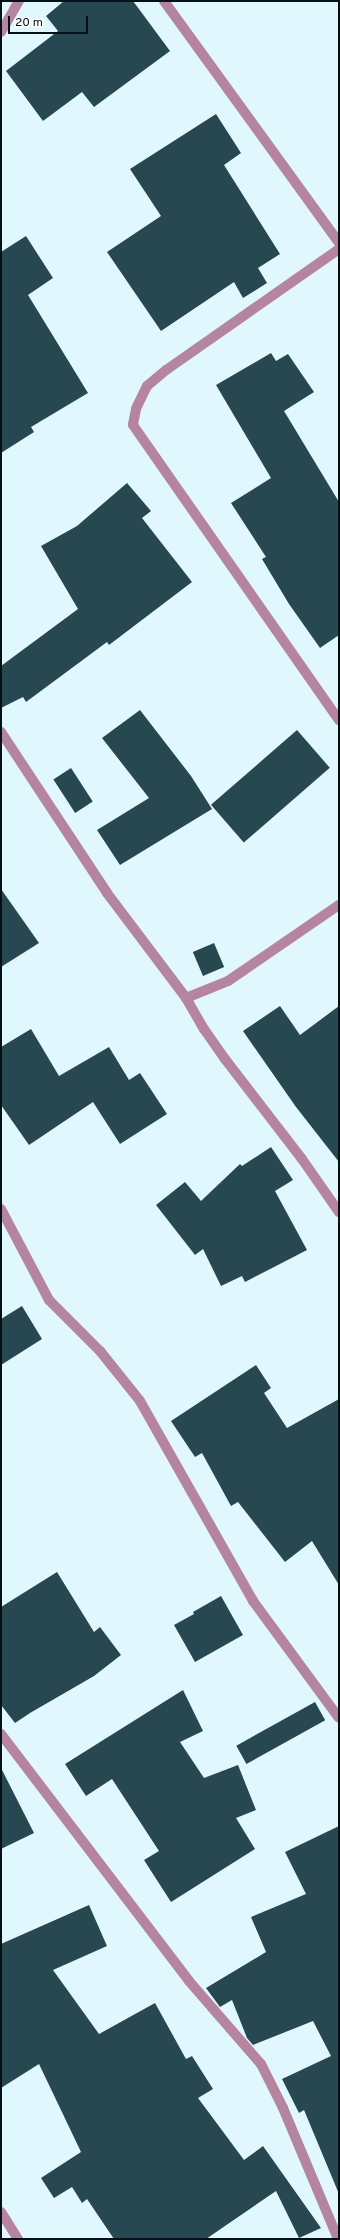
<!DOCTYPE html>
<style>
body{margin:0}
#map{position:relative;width:340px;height:2240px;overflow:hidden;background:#e1f7fe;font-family:Overpass,sans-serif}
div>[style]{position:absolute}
.building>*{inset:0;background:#284851;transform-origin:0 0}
.minor>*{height:10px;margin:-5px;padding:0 5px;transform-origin:5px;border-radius:5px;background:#b5859f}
span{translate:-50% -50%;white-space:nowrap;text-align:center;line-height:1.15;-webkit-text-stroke:4px #fff;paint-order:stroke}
.frame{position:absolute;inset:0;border:2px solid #051115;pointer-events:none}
.scale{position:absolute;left:8px;top:16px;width:80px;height:18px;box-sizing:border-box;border:2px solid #051115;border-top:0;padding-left:5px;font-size:12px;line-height:14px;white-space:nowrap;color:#051115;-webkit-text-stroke:3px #fff;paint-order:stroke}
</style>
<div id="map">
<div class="building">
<i style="clip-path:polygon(64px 1px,133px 1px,170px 51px,94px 107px,82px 92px,43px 121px,6px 71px,58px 31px,46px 16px)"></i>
<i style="clip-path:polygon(216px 114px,241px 153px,224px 165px,280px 254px,258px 268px,267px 283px,243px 298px,234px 282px,161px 331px,107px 252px,161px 216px,130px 169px)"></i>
<i style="clip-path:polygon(26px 236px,53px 278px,28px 295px,88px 393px,31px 427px,34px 432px,1px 453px,1px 252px)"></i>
<i style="clip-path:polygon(271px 353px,276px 361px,288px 354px,314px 392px,284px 411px,339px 502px,339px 635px,320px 648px,289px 604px,262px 559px,266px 557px,231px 503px,271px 478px,216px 385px)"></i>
<i style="clip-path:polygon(127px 483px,151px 511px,142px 518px,192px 582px,109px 645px,107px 642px,26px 702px,23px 697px,1px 708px,1px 666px,78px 609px,41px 546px,77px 526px)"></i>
<i style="clip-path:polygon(140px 710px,191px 776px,212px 809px,120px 865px,97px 830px,149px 798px,102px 738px)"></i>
<i style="left:297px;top:730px;width:50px;height:114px;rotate:49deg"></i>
<i style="left:71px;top:768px;width:40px;height:21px;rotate:57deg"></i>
<i style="clip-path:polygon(1px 889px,39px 943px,1px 967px)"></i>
<i style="left:214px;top:943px;width:26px;height:23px;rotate:67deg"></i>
<i style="clip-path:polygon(280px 1006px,300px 1035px,339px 1006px,339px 1162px,296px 1107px,243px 1031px)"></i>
<i style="clip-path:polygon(31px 1029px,59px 1076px,109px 1047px,129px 1080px,140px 1073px,167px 1114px,120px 1144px,93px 1102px,29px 1145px,1px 1105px,1px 1047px)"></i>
<i style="clip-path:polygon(271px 1147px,293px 1180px,275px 1191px,307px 1250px,245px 1282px,242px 1276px,221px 1286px,203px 1249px,195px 1255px,156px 1205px,185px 1182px,201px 1201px,240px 1164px,242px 1166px)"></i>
<i style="clip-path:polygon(22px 1306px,42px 1339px,1px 1365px,1px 1319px)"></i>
<i style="clip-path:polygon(256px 1365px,271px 1388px,264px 1393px,287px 1428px,339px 1399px,339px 1585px,312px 1541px,285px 1562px,238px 1502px,231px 1506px,202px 1453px,195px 1457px,171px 1421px)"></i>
<i style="clip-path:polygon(57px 1572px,94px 1632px,100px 1627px,121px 1655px,94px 1676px,30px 1713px,15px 1723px,1px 1705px,1px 1607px)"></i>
<i style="clip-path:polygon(221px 1596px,243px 1635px,195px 1662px,174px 1625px,194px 1614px,193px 1612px)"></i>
<i style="clip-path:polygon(183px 1690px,203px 1731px,180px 1742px,204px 1778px,238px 1765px,256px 1810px,236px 1818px,255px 1849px,171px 1902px,144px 1860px,159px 1851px,112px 1779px,86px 1796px,65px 1764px)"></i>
<i style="left:315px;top:1702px;width:21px;height:90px;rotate:61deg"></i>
<i style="clip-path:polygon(1px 1768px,34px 1833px,1px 1849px)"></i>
<i style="clip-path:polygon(339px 1826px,339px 2194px,304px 2110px,299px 2113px,282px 2079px,331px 2056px,313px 2021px,253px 2045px,247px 2038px,232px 2000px,220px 2007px,206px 1988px,266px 1952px,251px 1917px,306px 1894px,285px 1852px)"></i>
<i style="clip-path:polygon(89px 1905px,107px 1946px,53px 1970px,99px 2034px,155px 2003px,186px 2059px,192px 2056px,213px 2089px,198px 2098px,244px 2160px,263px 2146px,321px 2228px,299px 2238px,276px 2191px,206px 2239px,114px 2239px,87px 2199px,82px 2203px,72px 2187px,54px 2198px,41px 2178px,81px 2152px,39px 2064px,1px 2088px,1px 1944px)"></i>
</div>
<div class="minor">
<i style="left:164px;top:1px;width:299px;rotate:54.1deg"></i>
<i style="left:1px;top:32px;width:36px;rotate:-60deg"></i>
<i style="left:339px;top:249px;width:211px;rotate:145deg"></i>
<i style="left:166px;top:370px;width:25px;rotate:140deg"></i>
<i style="left:147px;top:386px;width:25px;rotate:116deg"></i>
<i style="left:136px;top:409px;width:16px;rotate:101deg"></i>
<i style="left:133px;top:425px;width:360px;rotate:55.1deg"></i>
<i style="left:1px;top:732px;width:193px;rotate:56.6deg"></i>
<i style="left:107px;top:893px;width:131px;rotate:53deg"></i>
<i style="left:186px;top:998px;width:36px;rotate:60deg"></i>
<i style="left:204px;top:1029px;width:37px;rotate:55deg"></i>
<i style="left:225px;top:1059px;width:126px;rotate:52.4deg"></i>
<i style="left:302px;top:1159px;width:65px;rotate:55.1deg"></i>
<i style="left:186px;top:998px;width:45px;rotate:-22deg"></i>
<i style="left:228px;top:981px;width:135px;rotate:-34.4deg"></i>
<i style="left:1px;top:1209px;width:103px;rotate:62.2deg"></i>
<i style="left:49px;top:1300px;width:72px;rotate:45deg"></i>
<i style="left:100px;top:1351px;width:64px;rotate:51.3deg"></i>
<i style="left:140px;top:1401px;width:230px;rotate:60.5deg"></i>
<i style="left:253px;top:1601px;width:145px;rotate:53.7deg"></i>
<i style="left:1px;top:1734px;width:310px;rotate:52.7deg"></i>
<i style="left:189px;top:1981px;width:110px;rotate:49.1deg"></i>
<i style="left:261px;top:2064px;width:49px;rotate:63.4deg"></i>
<i style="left:283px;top:2108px;width:142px;rotate:67.2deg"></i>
<i style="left:1px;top:2212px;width:32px;rotate:58deg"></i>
</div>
<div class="frame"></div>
<div class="scale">20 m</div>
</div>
